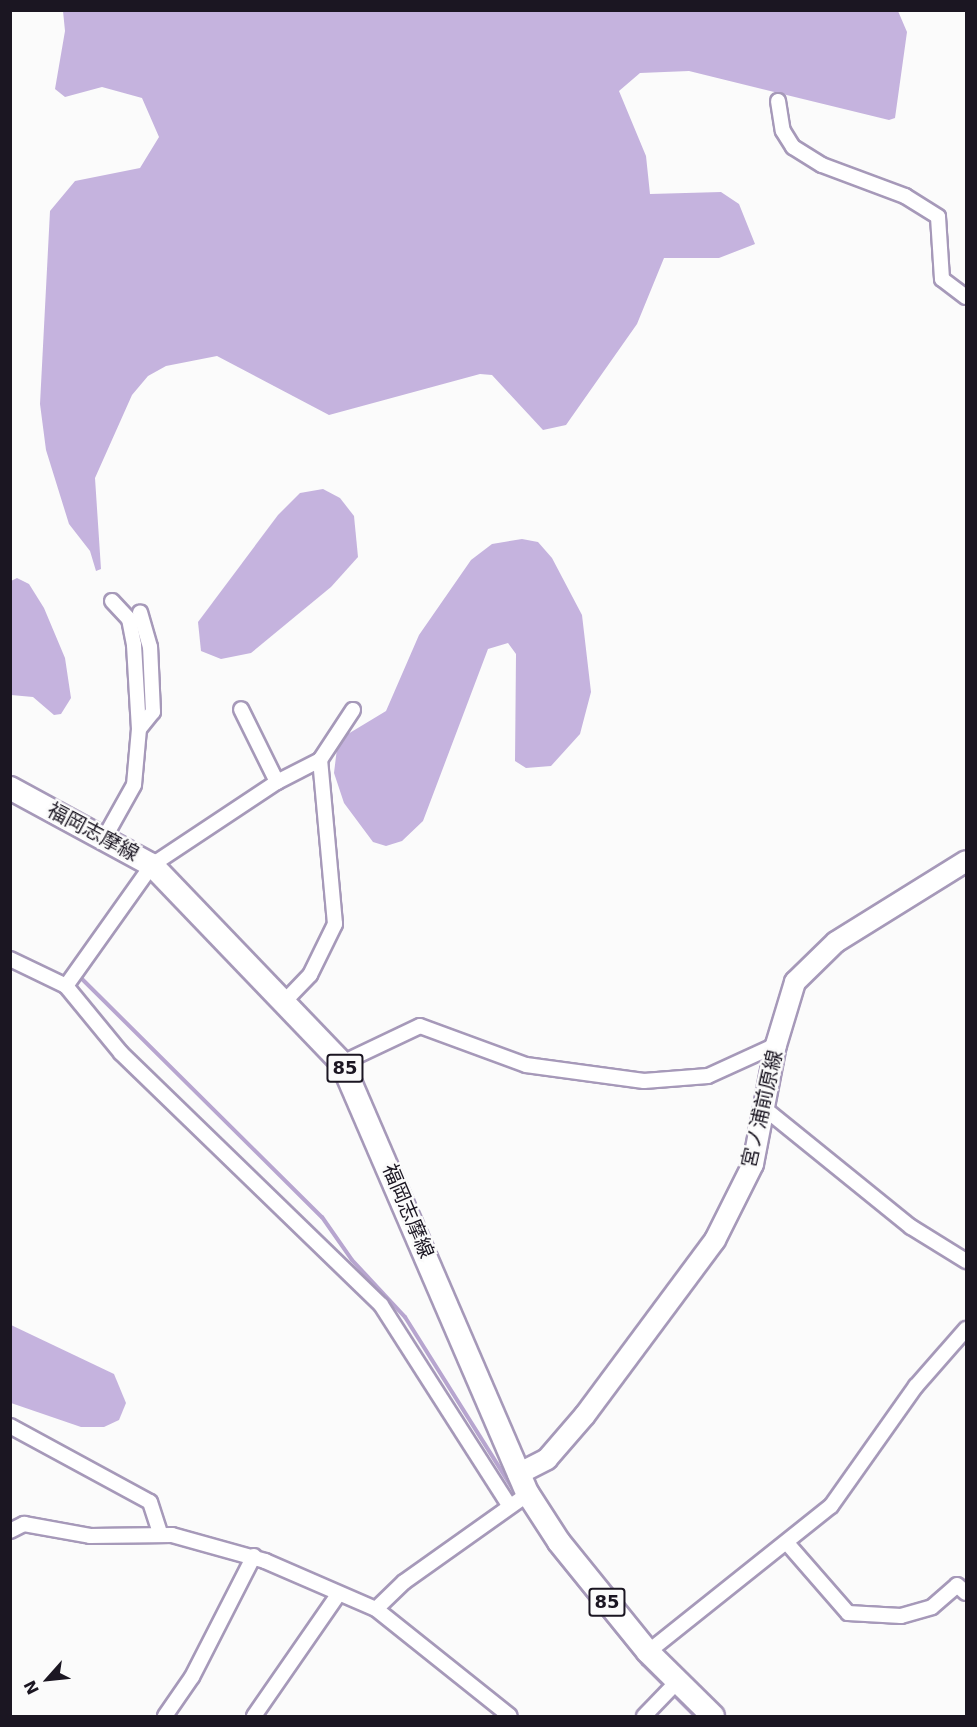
<!DOCTYPE html>
<meta charset="utf-8">
<style>
body{margin:0}
#map{position:relative;width:977px;height:1727px;overflow:hidden;background:#fbfbfb;font-family:"DejaVu Sans","Noto Sans JP",sans-serif}
div>[style]{position:absolute}
.forest>*{inset:0;background:#c5b3de}
.stream>*{height:4px;margin:-2px;padding:0 2px;transform-origin:2px;border-radius:2px;background:#b7a5cf}
.roads{filter:drop-shadow(2px 0 #a699b9) drop-shadow(-2px 0 #a699b9) drop-shadow(0 2px #a699b9) drop-shadow(0 -2px #a699b9)}
.street>*{height:14px;margin:-7px;padding:0 7px;transform-origin:7px;border-radius:7px;background:#fff}
.secondary>*{height:20px;margin:-10px;padding:0 10px;transform-origin:10px;border-radius:10px;background:#fff}
.primary>*{height:22px;margin:-11px;padding:0 11px;transform-origin:11px;border-radius:11px;background:#fff}
span{translate:-50% -50%;white-space:nowrap;text-align:center;line-height:1.15;-webkit-text-stroke:5px #fbfbfb;paint-order:stroke}
.shield-label span{padding:2px 4px;background:#fbfbfb;border:2px solid;border-radius:4px;-webkit-text-stroke-width:0}
.shield-label{font-size:18px;color:#1b1622;font-weight:700}
.street-label{font-size:20px;color:#1b1622}
.frame{position:absolute;inset:0;border:12px solid #1b1622;pointer-events:none}
.north{position:absolute;left:18px;top:1649px;width:60px;height:60px;-webkit-text-stroke:4px #fbfbfb;paint-order:stroke;rotate:243deg;font-size:16px;font-weight:700;line-height:24px;text-align:center;color:#1b1622}
.north::after{content:'';display:block;margin:auto;width:21px;height:27px;background:#1b1622;clip-path:polygon(50% 0,100% 100%,50% 72%,0 100%)}
</style>
<div id="map">
<div class="forest">
<i style="clip-path:polygon(898px 11px,907px 32px,895px 118px,889px 120px,689px 71px,640px 73px,619px 91px,646px 156px,650px 194px,721px 192px,739px 204px,755px 244px,719px 258px,664px 258px,637px 324px,566px 425px,543px 430px,492px 375px,480px 374px,329px 415px,217px 356px,166px 366px,148px 376px,132px 395px,95px 478px,101px 569px,96px 571px,90px 551px,69px 524px,46px 450px,40px 404px,50px 211px,75px 181px,140px 168px,159px 137px,142px 98px,102px 87px,65px 97px,55px 89px,65px 31px,63px 11px)"></i>
<i style="clip-path:polygon(323px 489px,340px 498px,354px 516px,358px 557px,331px 587px,251px 653px,221px 659px,201px 651px,198px 622px,278px 515px,300px 493px)"></i>
<i style="clip-path:polygon(522px 539px,538px 542px,552px 558px,582px 615px,591px 692px,580px 734px,551px 766px,526px 768px,515px 761px,516px 654px,508px 643px,488px 649px,423px 821px,402px 841px,386px 846px,373px 842px,344px 803px,334px 773px,338px 740px,386px 711px,419px 635px,471px 560px,492px 544px)"></i>
<i style="clip-path:polygon(17px 578px,29px 584px,44px 608px,65px 658px,71px 698px,61px 714px,54px 715px,33px 697px,11px 695px,11px 581px)"></i>
<i style="clip-path:polygon(11px 1325px,114px 1374px,126px 1403px,119px 1420px,104px 1427px,81px 1427px,11px 1403px)"></i>
</div>
<div class="stream">
<i style="left:79px;top:976px;width:342px;rotate:44.8deg"></i>
<i style="left:322px;top:1217px;width:52px;rotate:55.1deg"></i>
<i style="left:352px;top:1260px;width:78px;rotate:47.1deg"></i>
<i style="left:405px;top:1317px;width:262px;rotate:57.9deg"></i>
<i style="left:553px;top:1553px;width:143px;rotate:51deg"></i>
<i style="left:643px;top:1664px;width:74px;rotate:45deg"></i>
</div>
<div class="roads">
<div class="street">
<i style="left:778px;top:101px;width:30px;rotate:81deg"></i>
<i style="left:783px;top:131px;width:19px;rotate:58deg"></i>
<i style="left:793px;top:147px;width:34px;rotate:32deg"></i>
<i style="left:822px;top:165px;width:89px;rotate:20.5deg"></i>
<i style="left:905px;top:196px;width:39px;rotate:32deg"></i>
<i style="left:938px;top:217px;width:62px;rotate:86.3deg"></i>
<i style="left:942px;top:279px;width:30px;rotate:37deg"></i>
<i style="left:112px;top:601px;width:25px;rotate:47deg"></i>
<i style="left:129px;top:619px;width:26px;rotate:79deg"></i>
<i style="left:134px;top:645px;width:84px;rotate:86.6deg"></i>
<i style="left:277px;top:782px;width:48px;rotate:-27.1deg"></i>
<i style="left:320px;top:760px;width:60px;rotate:-56.6deg"></i>
<i style="left:106px;top:835px;width:57px;rotate:-60.8deg"></i>
<i style="left:134px;top:785px;width:56px;rotate:-84.9deg"></i>
<i style="left:139px;top:729px;width:22px;rotate:-51deg"></i>
<i style="left:153px;top:712px;width:65px;rotate:-92.6deg"></i>
<i style="left:150px;top:647px;width:36px;rotate:-106deg"></i>
<i style="left:10px;top:959px;width:62px;rotate:25.7deg"></i>
<i style="left:66px;top:986px;width:87px;rotate:50.6deg"></i>
<i style="left:121px;top:1053px;width:362px;rotate:44.1deg"></i>
<i style="left:381px;top:1305px;width:237px;rotate:57.4deg"></i>
<i style="left:66px;top:986px;width:148px;rotate:-54.6deg"></i>
<i style="left:152px;top:865px;width:150px;rotate:-33.6deg"></i>
<i style="left:277px;top:782px;width:81px;rotate:-116.3deg"></i>
<i style="left:283px;top:1003px;width:39px;rotate:-46deg"></i>
<i style="left:310px;top:975px;width:57px;rotate:-63.9deg"></i>
<i style="left:335px;top:924px;width:165px;rotate:-95.2deg"></i>
<i style="left:342px;top:1063px;width:86px;rotate:-25.4deg"></i>
<i style="left:420px;top:1026px;width:113px;rotate:20.2deg"></i>
<i style="left:526px;top:1065px;width:119px;rotate:7.7deg"></i>
<i style="left:644px;top:1081px;width:64px;rotate:-4.5deg"></i>
<i style="left:708px;top:1076px;width:75px;rotate:-24.5deg"></i>
<i style="left:764px;top:1108px;width:189px;rotate:39deg"></i>
<i style="left:911px;top:1227px;width:65px;rotate:31.7deg"></i>
<i style="left:10px;top:1426px;width:159px;rotate:28.5deg"></i>
<i style="left:150px;top:1502px;width:33px;rotate:72deg"></i>
<i style="left:10px;top:1531px;width:16px;rotate:-27deg"></i>
<i style="left:24px;top:1524px;width:67px;rotate:10.3deg"></i>
<i style="left:90px;top:1536px;width:82px;rotate:-0.7deg"></i>
<i style="left:172px;top:1535px;width:97px;rotate:15.6deg"></i>
<i style="left:265px;top:1561px;width:121px;rotate:23.4deg"></i>
<i style="left:376px;top:1609px;width:171px;rotate:38.6deg"></i>
<i style="left:787px;top:1543px;width:93px;rotate:48.9deg"></i>
<i style="left:848px;top:1613px;width:53px;rotate:3.2deg"></i>
<i style="left:901px;top:1616px;width:32px;rotate:-16deg"></i>
<i style="left:932px;top:1607px;width:33px;rotate:-41deg"></i>
<i style="left:957px;top:1585px;width:12px;rotate:42deg"></i>
<i style="left:376px;top:1609px;width:39px;rotate:-44deg"></i>
<i style="left:404px;top:1582px;width:152px;rotate:-35.4deg"></i>
<i style="left:648px;top:1652px;width:234px;rotate:-38.6deg"></i>
<i style="left:831px;top:1506px;width:147px;rotate:-54.7deg"></i>
<i style="left:916px;top:1386px;width:76px;rotate:-48.7deg"></i>
<i style="left:165px;top:1716px;width:47px;rotate:-55.3deg"></i>
<i style="left:192px;top:1677px;width:136px;rotate:-62.9deg"></i>
<i style="left:254px;top:1716px;width:146px;rotate:-55.3deg"></i>
<i style="left:644px;top:1716px;width:46px;rotate:-45.9deg"></i>
</div>
<div class="secondary">
<i style="left:518px;top:1474px;width:33px;rotate:-27deg"></i>
<i style="left:547px;top:1459px;width:58px;rotate:-49.2deg"></i>
<i style="left:585px;top:1415px;width:218px;rotate:-53.4deg"></i>
<i style="left:715px;top:1240px;width:85px;rotate:-63.4deg"></i>
<i style="left:753px;top:1164px;width:121px;rotate:-79.1deg"></i>
<i style="left:776px;top:1045px;width:66px;rotate:-73.2deg"></i>
<i style="left:795px;top:982px;width:57px;rotate:-44.3deg"></i>
<i style="left:836px;top:942px;width:153px;rotate:-31.9deg"></i>
</div>
<div class="primary">
<i style="left:10px;top:788px;width:162px;rotate:28.5deg"></i>
<i style="left:152px;top:865px;width:274px;rotate:46.2deg"></i>
<i style="left:342px;top:1063px;width:469px;rotate:66.7deg"></i>
<i style="left:528px;top:1494px;width:57px;rotate:57.1deg"></i>
<i style="left:559px;top:1542px;width:141px;rotate:51deg"></i>
<i style="left:648px;top:1652px;width:91px;rotate:44.6deg"></i>
</div>
</div>
<div class="shield-label">
<span style="left:345px;top:1068px">85</span>
<span style="left:607px;top:1602px">85</span>
</div>
<div class="street-label">
<span style="left:93px;top:832px;rotate:28deg">福岡志摩線</span>
<span style="left:762px;top:1109px;rotate:-77deg">宮ノ浦前原線</span>
<span style="left:408px;top:1211px;rotate:67deg">福岡志摩線</span>
</div>
<div class="frame"></div>
<div class="north">N</div>
</div>
